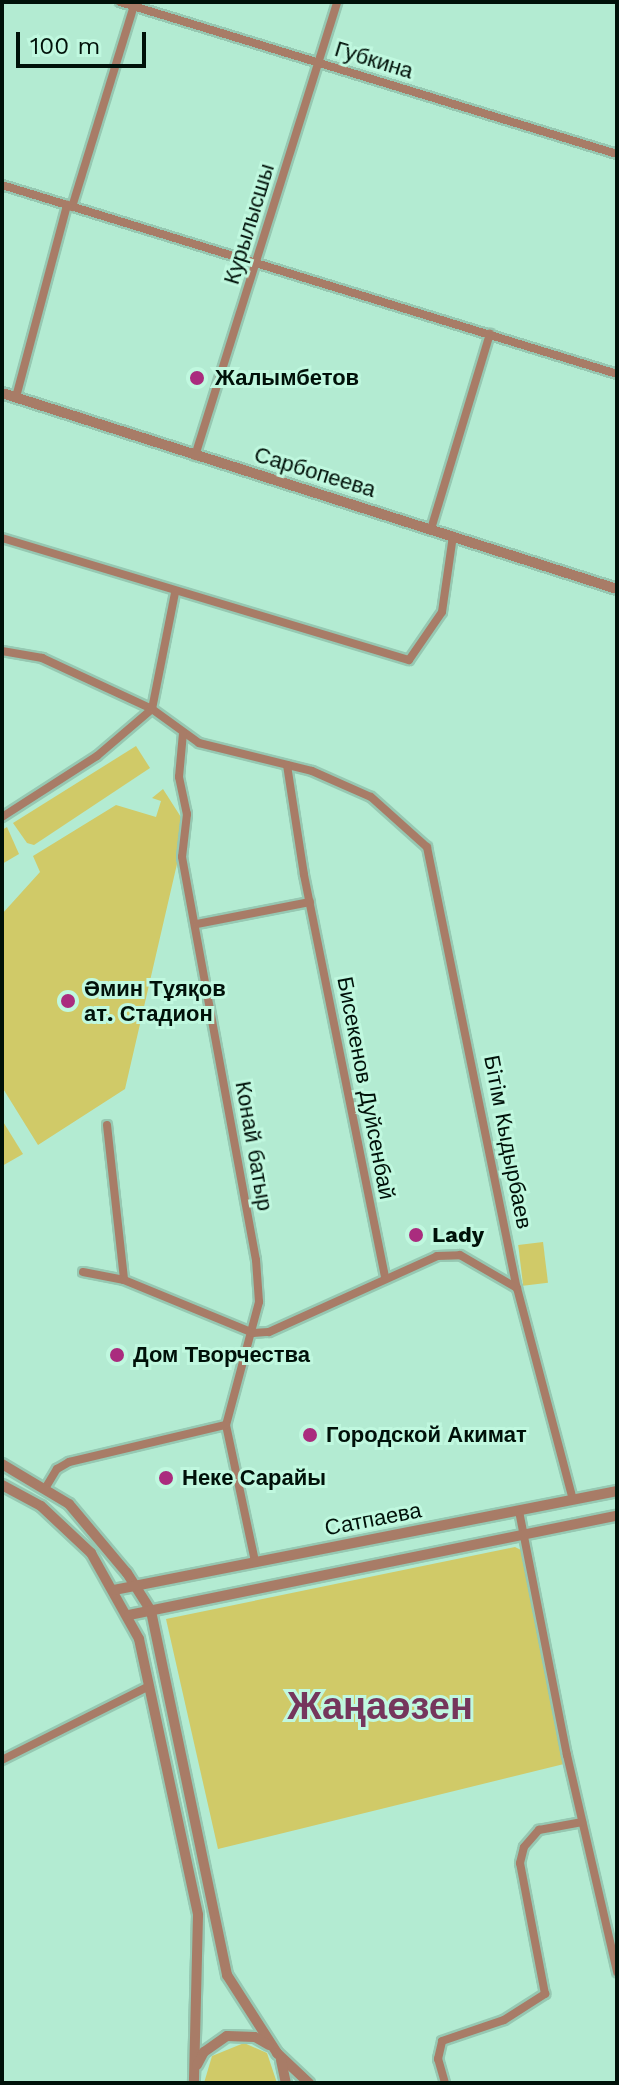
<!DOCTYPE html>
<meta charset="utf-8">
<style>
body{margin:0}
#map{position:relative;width:619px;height:2085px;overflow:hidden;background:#b3ebd2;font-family:"Work Sans",sans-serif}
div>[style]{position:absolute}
.green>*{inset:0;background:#d0ca68;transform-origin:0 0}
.roads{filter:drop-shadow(2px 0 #96c8b2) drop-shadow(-2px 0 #96c8b2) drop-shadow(0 2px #96c8b2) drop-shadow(0 -2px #96c8b2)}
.minor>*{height:8px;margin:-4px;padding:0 4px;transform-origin:4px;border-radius:4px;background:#a87c67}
.tertiary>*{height:10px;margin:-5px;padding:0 5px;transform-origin:5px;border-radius:5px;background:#a87c67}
.dots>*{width:22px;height:22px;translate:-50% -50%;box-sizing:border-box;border:4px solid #c0f8df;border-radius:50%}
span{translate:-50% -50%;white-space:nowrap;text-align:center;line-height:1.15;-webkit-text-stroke:6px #c0f8df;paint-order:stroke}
.street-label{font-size:22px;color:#001109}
.poi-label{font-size:22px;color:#001109;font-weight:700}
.left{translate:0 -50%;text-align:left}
.town-label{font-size:38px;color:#75365c;font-weight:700}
.frame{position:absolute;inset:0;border:4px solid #001109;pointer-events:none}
.scale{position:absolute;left:16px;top:32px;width:130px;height:36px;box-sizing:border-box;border:4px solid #001109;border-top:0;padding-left:10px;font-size:24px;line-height:28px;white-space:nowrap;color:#001109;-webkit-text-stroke:6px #c0f8df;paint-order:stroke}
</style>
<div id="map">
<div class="green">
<i style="clip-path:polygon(136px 746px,150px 768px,34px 845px,27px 843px,13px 823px)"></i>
<i style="clip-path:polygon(163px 789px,186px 825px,125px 1089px,38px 1145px,2px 1087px,2px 914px,40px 872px,33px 856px,116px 805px,156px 817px,161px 801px,152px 798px)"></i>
<i style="clip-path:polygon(7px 827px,19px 854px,2px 864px,2px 830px)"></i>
<i style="clip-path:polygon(2px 1120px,23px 1154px,2px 1166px)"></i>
<i style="left:543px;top:1242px;width:41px;height:25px;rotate:83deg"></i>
<i style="clip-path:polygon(515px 1547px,521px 1550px,564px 1764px,218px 1849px,166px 1619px)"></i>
<i style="clip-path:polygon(244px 2043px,267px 2053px,277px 2083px,204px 2083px,212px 2056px)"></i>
</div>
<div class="roads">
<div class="minor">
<i style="left:120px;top:2px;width:520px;rotate:17.01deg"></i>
<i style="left:2px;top:185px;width:643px;rotate:17.08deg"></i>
<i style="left:72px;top:207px;width:210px;rotate:-72.9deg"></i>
<i style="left:16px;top:397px;width:199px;rotate:-75.1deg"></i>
<i style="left:195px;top:456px;width:476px;rotate:-72.6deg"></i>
<i style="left:431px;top:529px;width:204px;rotate:-73.2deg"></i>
<i style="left:2px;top:538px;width:425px;rotate:16.7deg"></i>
<i style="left:409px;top:660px;width:58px;rotate:-55.5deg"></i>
<i style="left:442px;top:612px;width:77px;rotate:-81.8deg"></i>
<i style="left:2px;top:651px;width:41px;rotate:9.9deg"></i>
<i style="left:42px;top:658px;width:121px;rotate:24.9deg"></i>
<i style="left:152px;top:709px;width:58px;rotate:35.9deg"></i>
<i style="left:199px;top:743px;width:116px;rotate:13.9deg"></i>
<i style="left:312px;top:771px;width:64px;rotate:23.8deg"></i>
<i style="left:371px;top:797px;width:75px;rotate:41.8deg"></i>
<i style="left:427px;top:847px;width:450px;rotate:78.5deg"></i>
<i style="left:517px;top:1288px;width:219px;rotate:75.2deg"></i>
<i style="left:183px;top:733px;width:44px;rotate:95.2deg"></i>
<i style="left:179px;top:777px;width:38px;rotate:78deg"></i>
<i style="left:187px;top:814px;width:43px;rotate:96.6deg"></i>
<i style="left:182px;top:857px;width:410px;rotate:79.6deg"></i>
<i style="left:256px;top:1260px;width:42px;rotate:85.9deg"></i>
<i style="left:259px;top:1302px;width:127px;rotate:105deg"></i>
<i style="left:226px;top:1425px;width:140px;rotate:78deg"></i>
<i style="left:287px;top:765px;width:111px;rotate:81.2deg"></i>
<i style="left:304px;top:875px;width:409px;rotate:78.6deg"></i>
<i style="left:2px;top:817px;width:113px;rotate:-32.7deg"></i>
<i style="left:97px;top:756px;width:72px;rotate:-40.5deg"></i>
<i style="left:152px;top:709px;width:118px;rotate:-78.8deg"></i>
<i style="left:197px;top:924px;width:115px;rotate:-11deg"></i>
<i style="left:107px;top:1125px;width:156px;rotate:83.7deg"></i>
<i style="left:83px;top:1272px;width:42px;rotate:11deg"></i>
<i style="left:124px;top:1280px;width:139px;rotate:22.3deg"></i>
<i style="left:253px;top:1333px;width:16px;rotate:-4deg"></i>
<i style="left:269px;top:1332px;width:184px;rotate:-24.3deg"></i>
<i style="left:437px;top:1256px;width:23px;rotate:-2deg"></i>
<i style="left:460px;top:1255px;width:66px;rotate:30.1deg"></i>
<i style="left:46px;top:1487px;width:21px;rotate:-59deg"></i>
<i style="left:57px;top:1469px;width:14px;rotate:-30deg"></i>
<i style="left:69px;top:1462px;width:161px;rotate:-13.3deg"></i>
<i style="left:519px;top:1511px;width:249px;rotate:78.9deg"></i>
<i style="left:567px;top:1755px;width:223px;rotate:77deg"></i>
<i style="left:2px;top:1760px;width:165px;rotate:-26.7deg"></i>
<i style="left:445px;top:2083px;width:25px;rotate:-106deg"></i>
<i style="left:438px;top:2059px;width:18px;rotate:-77deg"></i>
<i style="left:442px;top:2041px;width:65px;rotate:-18.7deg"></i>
<i style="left:504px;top:2020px;width:49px;rotate:-32.4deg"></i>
<i style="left:545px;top:1994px;width:133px;rotate:-100.8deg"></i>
<i style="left:520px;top:1863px;width:16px;rotate:-76deg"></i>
<i style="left:524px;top:1847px;width:23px;rotate:-49deg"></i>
<i style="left:539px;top:1830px;width:44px;rotate:-10.5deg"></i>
</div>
<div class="tertiary">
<i style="left:2px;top:393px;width:645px;rotate:17.68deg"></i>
<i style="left:2px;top:1464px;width:78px;rotate:30.8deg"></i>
<i style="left:69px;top:1504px;width:90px;rotate:50deg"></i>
<i style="left:127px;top:1573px;width:45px;rotate:57.7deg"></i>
<i style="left:151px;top:1611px;width:372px;rotate:78.2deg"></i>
<i style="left:227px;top:1975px;width:93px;rotate:57.3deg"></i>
<i style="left:277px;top:2053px;width:44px;rotate:43.2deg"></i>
<i style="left:2px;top:1485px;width:44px;rotate:28.3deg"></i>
<i style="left:41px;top:1506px;width:69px;rotate:43.2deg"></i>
<i style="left:91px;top:1553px;width:98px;rotate:60.8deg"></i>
<i style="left:139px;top:1639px;width:282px;rotate:77.9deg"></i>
<i style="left:198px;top:1915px;width:168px;rotate:91.4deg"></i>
<i style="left:114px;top:1590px;width:513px;rotate:-11.13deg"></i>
<i style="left:129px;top:1615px;width:498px;rotate:-11.5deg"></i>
<i style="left:281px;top:2060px;width:24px;rotate:78deg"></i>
<i style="left:197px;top:2065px;width:15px;rotate:-62deg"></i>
<i style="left:204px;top:2052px;width:28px;rotate:-35deg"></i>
<i style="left:227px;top:2036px;width:28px;rotate:2deg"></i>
<i style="left:255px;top:2037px;width:16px;rotate:30deg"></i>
</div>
</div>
<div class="dots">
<i style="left:197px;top:378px;background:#aa2c7e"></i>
<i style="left:68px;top:1001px;background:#aa2c7e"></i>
<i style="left:416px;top:1235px;background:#aa2c7e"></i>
<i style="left:117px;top:1355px;background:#aa2c7e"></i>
<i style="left:310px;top:1435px;background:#aa2c7e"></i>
<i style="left:166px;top:1478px;background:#aa2c7e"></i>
</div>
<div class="street-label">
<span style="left:374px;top:60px;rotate:17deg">Губкина</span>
<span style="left:249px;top:224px;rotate:-73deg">Курылысшы</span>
<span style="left:315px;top:472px;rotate:17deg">Сарбопеева</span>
<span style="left:366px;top:1088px;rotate:79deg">Бисекенов Дуйсенбай</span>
<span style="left:508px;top:1142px;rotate:79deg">Бiтiм Кыдырбаев</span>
<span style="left:254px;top:1146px;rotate:80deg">Конай батыр</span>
<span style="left:373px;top:1519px;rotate:-11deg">Сатпаева</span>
</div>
<div class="poi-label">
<span class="left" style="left:215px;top:378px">Жалымбетов</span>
<span class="left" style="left:84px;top:1001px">Әмин Тұяқов<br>ат. Стадион</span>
<span class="left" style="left:432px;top:1235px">Lady</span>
<span class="left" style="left:133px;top:1355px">Дом Творчества</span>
<span class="left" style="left:326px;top:1435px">Городской Акимат</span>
<span class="left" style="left:182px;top:1478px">Неке Сарайы</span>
</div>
<div class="town-label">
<span style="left:380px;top:1707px">Жаңаөзен</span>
</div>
<div class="frame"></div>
<div class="scale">100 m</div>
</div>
